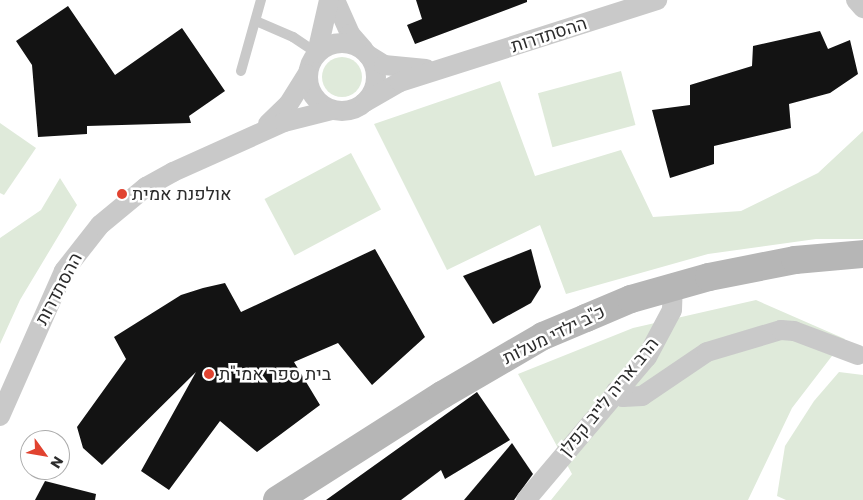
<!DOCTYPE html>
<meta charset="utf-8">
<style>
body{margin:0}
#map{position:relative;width:863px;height:500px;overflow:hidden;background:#fff;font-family:Poppins,Heebo,sans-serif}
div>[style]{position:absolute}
.green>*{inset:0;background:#dfeada;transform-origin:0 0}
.round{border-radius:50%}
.building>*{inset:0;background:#131313}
.lane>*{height:10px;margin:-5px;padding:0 5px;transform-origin:5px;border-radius:5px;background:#c9c9c9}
.street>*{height:20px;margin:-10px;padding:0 10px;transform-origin:10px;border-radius:10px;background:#c9c9c9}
.street>.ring{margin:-10px;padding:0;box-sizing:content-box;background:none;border:20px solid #c9c9c9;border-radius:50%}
.secondary>*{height:28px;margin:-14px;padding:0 14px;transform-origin:14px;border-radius:14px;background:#b6b6b6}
.dots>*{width:14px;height:14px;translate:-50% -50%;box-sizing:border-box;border:2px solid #fff;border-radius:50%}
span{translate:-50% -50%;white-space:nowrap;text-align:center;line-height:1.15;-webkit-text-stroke:5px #fff;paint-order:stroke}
.street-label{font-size:18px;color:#2c2c2c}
.poi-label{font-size:18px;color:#2c2c2c}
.left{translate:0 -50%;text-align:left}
.north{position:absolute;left:20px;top:430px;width:50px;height:50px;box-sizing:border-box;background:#fff;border:1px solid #ababab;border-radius:50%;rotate:122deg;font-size:14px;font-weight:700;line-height:20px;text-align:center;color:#2c2c2c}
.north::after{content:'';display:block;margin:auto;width:18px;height:22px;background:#e14330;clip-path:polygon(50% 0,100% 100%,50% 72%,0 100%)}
</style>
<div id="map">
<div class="green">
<i class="round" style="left:322px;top:57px;width:40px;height:40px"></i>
<i style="left:621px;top:71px;width:56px;height:86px;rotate:75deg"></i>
<i style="clip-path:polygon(500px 81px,535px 176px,621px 150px,653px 217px,741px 211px,818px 173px,863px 131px,863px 239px,816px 239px,708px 254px,566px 294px,540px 225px,447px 270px,374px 124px)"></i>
<i style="clip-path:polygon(0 123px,36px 148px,4px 195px,0 193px)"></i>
<i style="left:351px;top:153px;width:64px;height:98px;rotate:62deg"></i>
<i style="clip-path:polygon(60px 178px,77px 205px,20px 300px,0 344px,0 238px,41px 210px)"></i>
<i style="clip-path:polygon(756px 300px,845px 339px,792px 408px,748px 500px,551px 500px,572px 474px,518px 374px,633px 328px)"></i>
<i style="clip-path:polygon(839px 372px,863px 375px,863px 500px,786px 500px,777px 496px,785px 446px,814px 401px)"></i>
</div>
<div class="building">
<i style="clip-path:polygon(416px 0,527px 0,527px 2px,415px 44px,407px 25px,422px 19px)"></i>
<i style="clip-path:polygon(68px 6px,115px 75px,182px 28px,225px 91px,189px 116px,191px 123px,87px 126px,87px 134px,38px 137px,32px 65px,16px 41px)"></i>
<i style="clip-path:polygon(820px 31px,828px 49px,850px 40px,858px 74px,830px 93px,789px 104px,791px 128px,714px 146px,714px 164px,670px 178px,652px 110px,690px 105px,690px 85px,752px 66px,753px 46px)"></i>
<i style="clip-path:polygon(375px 249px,425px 337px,372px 385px,338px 343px,294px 362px,320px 405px,257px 452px,220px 421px,169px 490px,141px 471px,196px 372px,102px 465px,83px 448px,77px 427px,126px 359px,114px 337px,181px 295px,203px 288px,225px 283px,241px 312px)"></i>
<i style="clip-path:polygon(531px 249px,541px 287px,531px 303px,493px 324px,463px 276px)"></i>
<i style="clip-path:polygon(477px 392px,510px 440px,445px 479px,441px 470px,401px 500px,326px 500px)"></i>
<i style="clip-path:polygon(512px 443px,533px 474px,514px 500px,464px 500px)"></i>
<i style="clip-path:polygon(45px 481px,96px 494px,95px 500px,35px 500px)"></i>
</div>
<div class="lane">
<i style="left:256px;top:21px;width:40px;rotate:23.4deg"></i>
<i style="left:293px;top:37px;width:29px;rotate:34deg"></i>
<i style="left:241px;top:71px;width:74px;rotate:-74.3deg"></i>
</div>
<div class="street">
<i style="left:335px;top:0;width:37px;rotate:66deg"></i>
<i style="left:350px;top:34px;width:21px;rotate:49deg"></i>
<i style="left:856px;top:0;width:11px;rotate:49deg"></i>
<i class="ring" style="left:308px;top:43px;width:48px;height:48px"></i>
<i style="left:317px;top:53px;width:54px;rotate:-77.2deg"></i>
<i style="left:368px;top:55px;width:19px;rotate:32deg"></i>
<i style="left:384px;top:65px;width:42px;rotate:5.4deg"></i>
<i style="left:365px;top:102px;width:40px;rotate:-29.7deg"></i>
<i style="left:400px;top:82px;width:270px;rotate:-17.7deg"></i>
<i style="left:268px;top:124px;width:28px;rotate:-44deg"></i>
<i style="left:288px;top:105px;width:36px;rotate:-58deg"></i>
<i style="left:616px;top:391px;width:9px;rotate:41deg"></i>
<i style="left:623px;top:397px;width:19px;rotate:-3deg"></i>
<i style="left:642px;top:396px;width:78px;rotate:-34.1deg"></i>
<i style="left:707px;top:352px;width:77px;rotate:-16.6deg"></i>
<i style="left:781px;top:330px;width:13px;rotate:4deg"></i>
<i style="left:794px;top:331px;width:68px;rotate:20.6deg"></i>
<i style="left:0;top:416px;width:158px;rotate:-66.2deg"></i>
<i style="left:64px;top:271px;width:58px;rotate:-52deg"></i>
<i style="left:100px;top:225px;width:60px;rotate:-39.6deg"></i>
<i style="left:146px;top:187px;width:31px;rotate:-29deg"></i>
<i style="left:173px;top:172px;width:122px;rotate:-24.2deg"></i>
<i style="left:284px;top:122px;width:49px;rotate:-14deg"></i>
<i style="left:526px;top:500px;width:187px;rotate:-49.8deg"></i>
<i style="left:647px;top:357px;width:53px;rotate:-62deg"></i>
<i style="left:672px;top:310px;width:24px;rotate:-88deg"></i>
</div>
<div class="secondary">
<i style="left:277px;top:500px;width:196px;rotate:-32.5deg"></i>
<i style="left:442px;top:395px;width:117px;rotate:-30.3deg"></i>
<i style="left:543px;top:336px;width:47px;rotate:-22.7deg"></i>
<i style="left:586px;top:318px;width:49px;rotate:-22.9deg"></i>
<i style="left:631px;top:299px;width:81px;rotate:-15.8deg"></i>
<i style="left:709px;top:277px;width:88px;rotate:-11.2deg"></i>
<i style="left:795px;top:260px;width:68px;rotate:-5deg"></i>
</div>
<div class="dots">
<i style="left:122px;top:194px;background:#e14330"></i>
<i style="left:209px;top:374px;background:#e14330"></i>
</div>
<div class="street-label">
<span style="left:549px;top:35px;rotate:-18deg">ההסתדרות</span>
<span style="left:59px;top:289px;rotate:-62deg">ההסתדרות</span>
<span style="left:554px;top:335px;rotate:-26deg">כ"ב ילדי מעלות</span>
<span style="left:609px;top:397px;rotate:-51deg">הרב אריה לייב קפלן</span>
</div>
<div class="poi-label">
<span class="left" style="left:132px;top:194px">אולפנת אמית</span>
<span class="left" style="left:219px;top:374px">בית ספר אמי"ת</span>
</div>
<div class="north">N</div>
</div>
